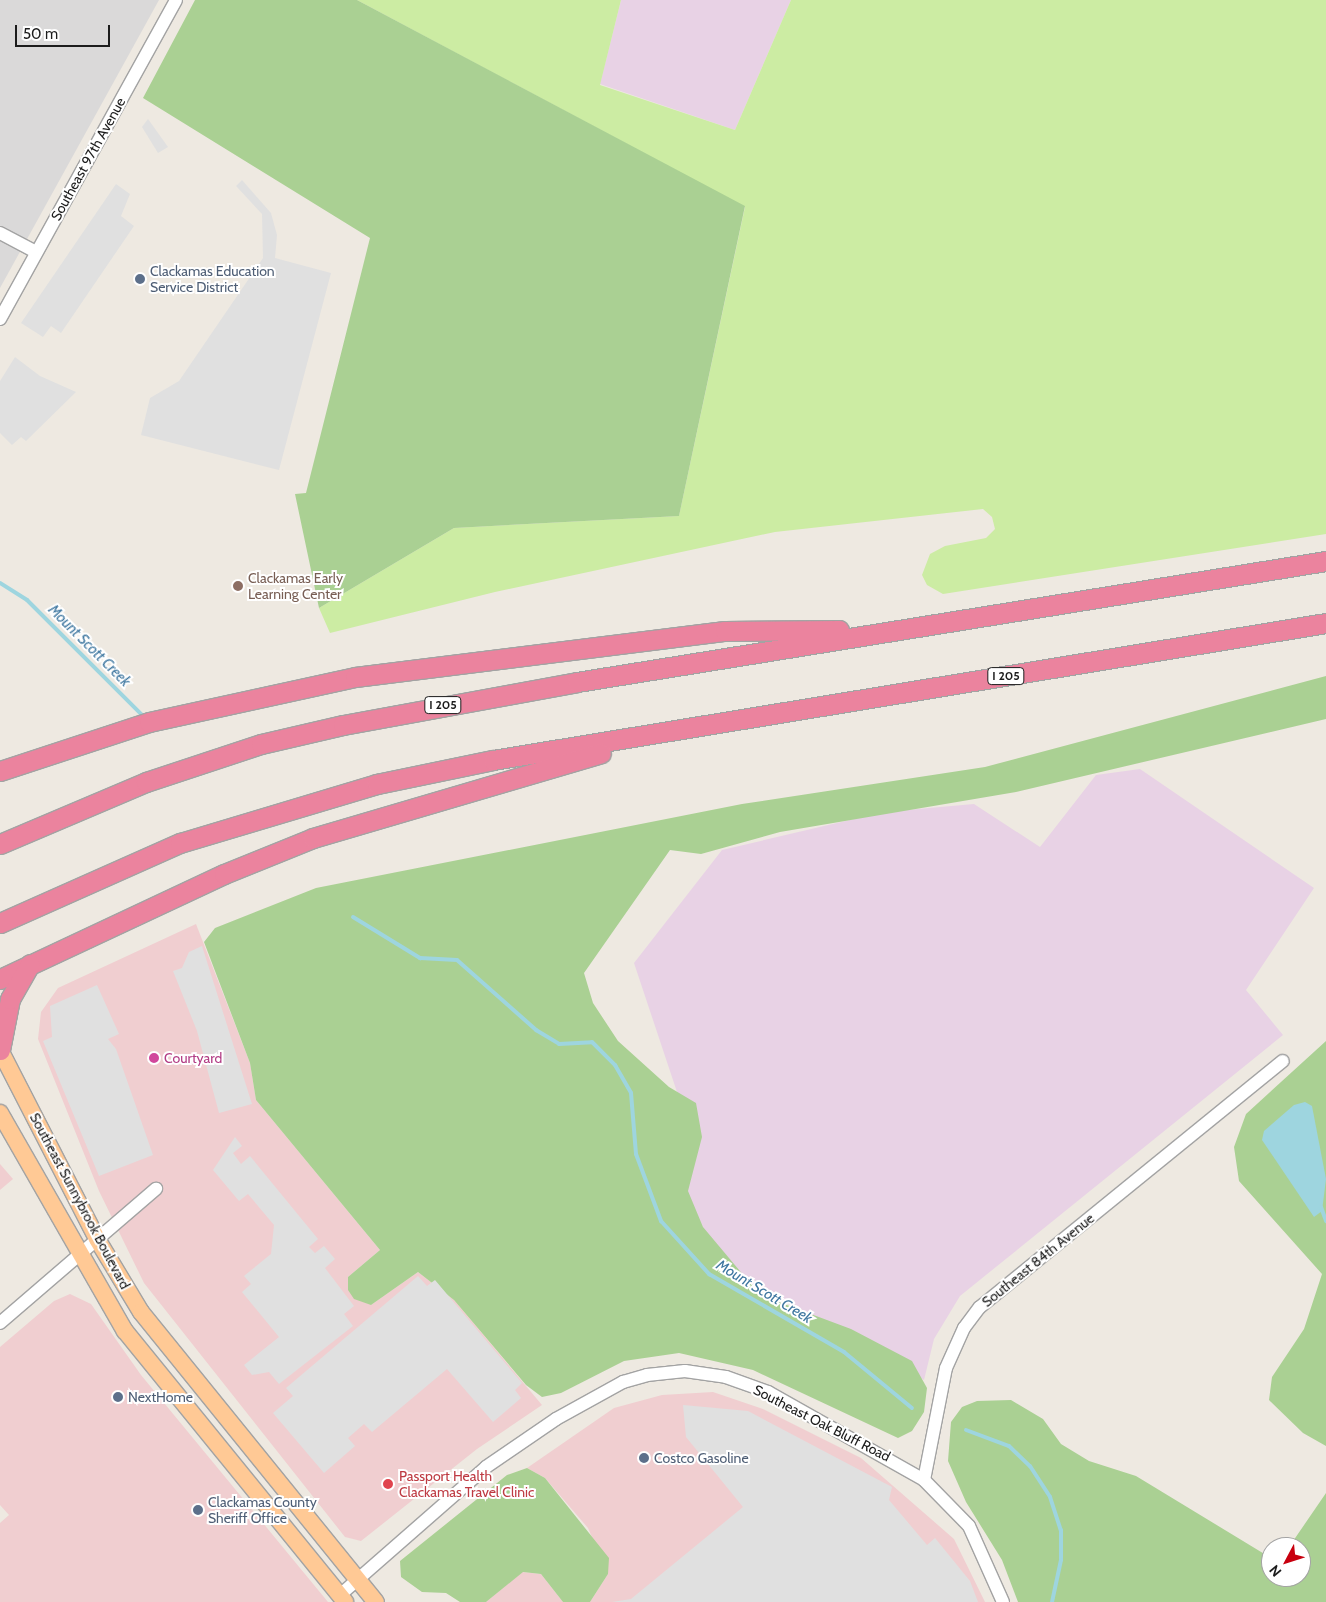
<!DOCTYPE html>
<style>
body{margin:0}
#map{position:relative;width:1326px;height:1602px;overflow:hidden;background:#eee9e1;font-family:Cabin,sans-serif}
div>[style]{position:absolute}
.residential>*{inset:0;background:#dad9d9}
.commercial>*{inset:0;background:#f0ced0}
.industrial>*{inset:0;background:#e8d2e5}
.grass>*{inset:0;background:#cceca3}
.forest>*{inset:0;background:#aad093}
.parking>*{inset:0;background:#e0e0e0}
.water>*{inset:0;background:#9ed5df}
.stream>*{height:4px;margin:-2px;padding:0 2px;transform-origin:2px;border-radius:2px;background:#9ed5df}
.roads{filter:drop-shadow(1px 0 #a3a3a3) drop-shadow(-1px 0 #a3a3a3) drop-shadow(0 1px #a3a3a3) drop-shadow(0 -1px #a3a3a3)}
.minor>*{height:12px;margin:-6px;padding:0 6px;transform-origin:6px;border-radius:6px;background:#fff}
.major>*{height:16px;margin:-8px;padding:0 8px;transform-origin:8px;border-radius:8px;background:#ffc995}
.highway>*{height:19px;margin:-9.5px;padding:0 9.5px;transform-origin:9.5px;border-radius:9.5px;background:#eb839e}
.dots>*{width:14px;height:14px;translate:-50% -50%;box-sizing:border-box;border:2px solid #fff;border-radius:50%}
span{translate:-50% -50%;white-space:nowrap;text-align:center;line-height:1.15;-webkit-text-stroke:4px #fff;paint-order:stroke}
.shield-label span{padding:1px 4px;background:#fff;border:1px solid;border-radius:4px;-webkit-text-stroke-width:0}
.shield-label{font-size:12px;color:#1c1c1c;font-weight:700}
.street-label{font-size:14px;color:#1c1c1c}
.service-label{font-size:14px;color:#4e5e75}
.left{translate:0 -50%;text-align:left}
.education-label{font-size:14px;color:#785e54}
.hotel-label{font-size:14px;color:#b23c85}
.health-label{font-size:14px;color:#be3a42}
.water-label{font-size:15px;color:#3f77a0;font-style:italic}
.north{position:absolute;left:1261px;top:1537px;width:50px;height:50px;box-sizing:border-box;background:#fff;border:1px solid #a4a4a4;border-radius:50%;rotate:230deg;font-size:14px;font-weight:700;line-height:20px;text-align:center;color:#1c1c1c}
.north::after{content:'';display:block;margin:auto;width:18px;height:22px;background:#c8000f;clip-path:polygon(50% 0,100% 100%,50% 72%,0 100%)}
.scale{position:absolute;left:15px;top:25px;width:95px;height:22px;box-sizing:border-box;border:2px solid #1c1c1c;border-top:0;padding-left:6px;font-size:15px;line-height:18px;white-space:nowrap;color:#1c1c1c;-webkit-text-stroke:4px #fff;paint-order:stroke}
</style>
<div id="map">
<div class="residential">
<i style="clip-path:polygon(0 0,159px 0,0 288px)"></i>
</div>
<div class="commercial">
<i style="clip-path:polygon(196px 924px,250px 1063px,256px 1100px,380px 1250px,348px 1277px,371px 1305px,418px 1272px,454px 1300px,542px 1405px,477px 1449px,361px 1541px,345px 1537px,144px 1283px,99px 1191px,38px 1039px,41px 1012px,58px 988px)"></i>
<i style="clip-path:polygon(0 1164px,13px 1179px,0 1190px)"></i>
<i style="clip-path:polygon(70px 1294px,91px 1304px,141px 1375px,328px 1602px,0 1602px,0 1523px,9px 1515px,0 1505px,0 1347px,54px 1301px)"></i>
<i style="clip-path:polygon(713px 1392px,763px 1409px,861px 1458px,954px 1539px,985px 1602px,590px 1602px,608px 1574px,588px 1528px,545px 1478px,527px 1468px,614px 1408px,662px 1395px)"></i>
<i style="clip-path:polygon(522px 1572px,541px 1574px,563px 1602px,486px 1602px)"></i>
</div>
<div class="industrial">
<i style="clip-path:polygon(621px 0,791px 0,735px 130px,600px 84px)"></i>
<i style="clip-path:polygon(1140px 769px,1314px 888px,1246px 990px,1283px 1035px,960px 1296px,934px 1339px,924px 1380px,872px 1346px,741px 1278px,718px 1258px,670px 1159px,686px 1119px,634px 963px,722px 850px,884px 812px,974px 804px,1040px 847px,1096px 775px)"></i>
</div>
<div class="grass">
<i style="clip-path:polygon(357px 0,621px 0,600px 85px,735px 130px,791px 0,1326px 0,1326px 534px,943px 594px,927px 585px,922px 575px,930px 554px,945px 546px,986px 538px,995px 529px,992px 517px,983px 509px,775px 532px,495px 592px,330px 633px,319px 608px,454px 528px,679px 516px,745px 207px)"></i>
</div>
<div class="forest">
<i style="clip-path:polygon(195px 0,357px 0,745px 206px,679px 516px,454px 528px,319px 608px,295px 494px,306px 493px,370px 238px,143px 98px)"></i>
<i style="clip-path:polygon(1326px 676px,1326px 719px,1016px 792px,780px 832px,701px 854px,670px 850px,584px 973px,593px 1003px,618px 1041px,669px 1087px,696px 1103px,702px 1137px,688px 1191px,703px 1227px,760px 1295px,851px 1329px,912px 1361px,927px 1388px,924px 1412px,912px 1431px,898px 1438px,753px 1370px,679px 1353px,624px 1361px,561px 1393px,542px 1397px,526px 1385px,454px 1300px,418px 1272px,371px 1305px,354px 1299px,348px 1290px,348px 1277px,380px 1250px,256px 1100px,250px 1063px,204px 942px,215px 928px,316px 888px,742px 804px,985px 767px)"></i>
<i style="clip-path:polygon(1326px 1041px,1326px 1446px,1303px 1433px,1269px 1400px,1272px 1377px,1304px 1329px,1322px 1274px,1239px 1181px,1234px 1147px,1246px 1114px)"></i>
<i style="clip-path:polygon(1011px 1400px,1043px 1419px,1061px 1444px,1089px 1461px,1136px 1476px,1271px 1558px,1271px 1577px,1301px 1577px,1301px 1547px,1289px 1547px,1326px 1493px,1326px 1602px,1018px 1602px,1002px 1560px,966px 1502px,948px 1461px,951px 1422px,962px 1407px,977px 1401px)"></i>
<i style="clip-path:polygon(527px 1468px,545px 1478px,609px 1558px,608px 1574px,590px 1602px,563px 1602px,541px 1574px,523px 1572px,486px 1602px,460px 1602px,446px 1593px,422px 1592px,401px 1577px,400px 1561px,507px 1475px)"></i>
</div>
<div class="parking">
<i style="clip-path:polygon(148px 119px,168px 147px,158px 153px,142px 127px)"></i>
<i style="clip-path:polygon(242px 180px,271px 213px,277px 235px,275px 258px,331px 273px,279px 470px,141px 435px,150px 398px,179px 381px,263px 258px,262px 214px,236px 186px)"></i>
<i style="clip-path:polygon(116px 184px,130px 194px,121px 216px,134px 226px,61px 333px,51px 326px,43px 337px,21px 323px)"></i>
<i style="clip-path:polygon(15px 357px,40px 376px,76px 392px,26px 441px,21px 437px,12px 445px,0 433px,0 381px)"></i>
<i style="clip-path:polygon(202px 946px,252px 1104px,219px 1113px,197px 1031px,173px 971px,182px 968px,189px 952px)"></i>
<i style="clip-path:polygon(97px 985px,119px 1034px,108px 1039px,116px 1049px,153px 1155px,99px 1176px,43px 1041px,52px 1037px,50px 1006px)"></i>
<i style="clip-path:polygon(235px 1137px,242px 1146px,233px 1153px,241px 1164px,250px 1156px,318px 1239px,309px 1247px,315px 1253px,324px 1246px,335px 1259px,325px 1268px,354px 1306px,344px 1314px,353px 1326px,279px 1384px,269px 1372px,252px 1375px,244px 1365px,279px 1337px,242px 1292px,251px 1284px,244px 1276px,271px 1254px,274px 1225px,248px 1194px,239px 1201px,213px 1170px)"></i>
<i style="clip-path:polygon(418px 1276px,427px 1286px,435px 1280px,522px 1383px,515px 1390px,521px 1398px,493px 1422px,447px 1369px,372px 1432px,364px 1424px,348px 1438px,355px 1446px,324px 1473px,273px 1413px,293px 1396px,286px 1388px)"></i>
<i style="clip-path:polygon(683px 1405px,748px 1411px,892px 1487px,889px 1500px,927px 1545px,935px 1538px,970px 1581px,978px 1602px,612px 1602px,631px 1599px,743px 1507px,686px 1437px)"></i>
</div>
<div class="water">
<i style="clip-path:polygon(1305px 1102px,1312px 1106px,1326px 1179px,1322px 1211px,1314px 1217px,1262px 1140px,1264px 1131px,1294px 1105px)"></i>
</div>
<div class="stream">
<i style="left:0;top:583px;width:32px;rotate:32deg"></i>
<i style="left:27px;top:600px;width:165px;rotate:45deg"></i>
<i style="left:353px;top:917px;width:79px;rotate:31.5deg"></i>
<i style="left:420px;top:958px;width:37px;rotate:3deg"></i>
<i style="left:457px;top:960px;width:106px;rotate:41.5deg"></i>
<i style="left:536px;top:1030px;width:27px;rotate:31deg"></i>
<i style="left:559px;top:1044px;width:33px;rotate:-3deg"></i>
<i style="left:592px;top:1042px;width:33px;rotate:45deg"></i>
<i style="left:615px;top:1065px;width:32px;rotate:60deg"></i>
<i style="left:631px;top:1093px;width:61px;rotate:85.3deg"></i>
<i style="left:636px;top:1154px;width:72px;rotate:69.5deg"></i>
<i style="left:661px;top:1221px;width:72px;rotate:47.8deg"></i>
<i style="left:709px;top:1274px;width:156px;rotate:30deg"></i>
<i style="left:844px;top:1352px;width:88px;rotate:39.5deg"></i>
<i style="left:1321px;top:1207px;width:15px;rotate:70deg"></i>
<i style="left:966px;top:1430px;width:46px;rotate:20.4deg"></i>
<i style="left:1009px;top:1446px;width:29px;rotate:44deg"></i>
<i style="left:1030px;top:1466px;width:37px;rotate:57deg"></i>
<i style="left:1050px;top:1497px;width:35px;rotate:72deg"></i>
<i style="left:1061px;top:1530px;width:30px;rotate:90deg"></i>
<i style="left:1061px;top:1560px;width:43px;rotate:102.1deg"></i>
</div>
<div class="roads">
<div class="minor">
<i style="left:0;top:233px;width:41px;rotate:27.8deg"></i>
<i style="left:0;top:319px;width:364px;rotate:-61.1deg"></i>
<i style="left:0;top:1323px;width:206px;rotate:-40.7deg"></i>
<i style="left:924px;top:1480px;width:114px;rotate:-78.9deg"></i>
<i style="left:946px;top:1368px;width:44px;rotate:-65.8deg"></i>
<i style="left:964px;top:1328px;width:26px;rotate:-53deg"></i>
<i style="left:980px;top:1307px;width:390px;rotate:-39.1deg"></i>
<i style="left:340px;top:1595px;width:194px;rotate:-41.2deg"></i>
<i style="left:486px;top:1467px;width:85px;rotate:-34.4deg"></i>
<i style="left:556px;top:1419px;width:77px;rotate:-28.9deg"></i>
<i style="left:623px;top:1382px;width:25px;rotate:-16deg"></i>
<i style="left:647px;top:1375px;width:38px;rotate:-6deg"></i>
<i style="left:685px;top:1371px;width:41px;rotate:8.3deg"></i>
<i style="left:726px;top:1377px;width:45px;rotate:19.7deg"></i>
<i style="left:768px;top:1392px;width:179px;rotate:29.4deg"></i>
<i style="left:924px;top:1480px;width:64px;rotate:45.6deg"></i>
<i style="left:969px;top:1526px;width:83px;rotate:65.9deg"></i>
</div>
<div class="major">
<i style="left:0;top:1050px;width:212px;rotate:62.8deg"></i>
<i style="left:97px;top:1239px;width:85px;rotate:58.9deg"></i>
<i style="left:141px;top:1312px;width:373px;rotate:51deg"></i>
<i style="left:0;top:1113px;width:251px;rotate:60.2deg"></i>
<i style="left:125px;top:1331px;width:349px;rotate:50.9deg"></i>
</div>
<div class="highway">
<i style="left:0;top:771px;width:157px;rotate:-18.2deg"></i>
<i style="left:149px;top:722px;width:211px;rotate:-12.3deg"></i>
<i style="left:355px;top:677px;width:373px;rotate:-7.1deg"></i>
<i style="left:725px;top:631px;width:114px;rotate:-0.5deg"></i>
<i style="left:0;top:844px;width:159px;rotate:-23deg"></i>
<i style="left:146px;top:782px;width:121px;rotate:-18.3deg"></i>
<i style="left:261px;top:744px;width:84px;rotate:-13deg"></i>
<i style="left:343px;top:725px;width:238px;rotate:-10.4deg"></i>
<i style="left:577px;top:682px;width:759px;rotate:-9.18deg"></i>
<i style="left:0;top:923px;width:197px;rotate:-24deg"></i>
<i style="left:180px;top:843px;width:206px;rotate:-16.7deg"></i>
<i style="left:377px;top:784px;width:118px;rotate:-11.7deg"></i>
<i style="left:493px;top:760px;width:844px;rotate:-9.34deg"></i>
<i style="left:0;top:979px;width:247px;rotate:-25.1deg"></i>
<i style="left:224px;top:874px;width:96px;rotate:-22deg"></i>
<i style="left:313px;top:838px;width:300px;rotate:-16.4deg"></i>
<i style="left:0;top:1050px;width:52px;rotate:-78.9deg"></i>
<i style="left:10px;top:999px;width:40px;rotate:-60.3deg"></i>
</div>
</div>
<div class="dots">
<i style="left:140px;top:279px;background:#5c6f8a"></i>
<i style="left:238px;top:586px;background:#8d6e63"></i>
<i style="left:154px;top:1058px;background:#d1479c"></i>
<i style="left:118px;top:1397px;background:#5c6f8a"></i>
<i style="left:644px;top:1458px;background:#5c6f8a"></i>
<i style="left:388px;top:1484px;background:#e0444e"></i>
<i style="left:198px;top:1510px;background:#5c6f8a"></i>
</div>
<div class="shield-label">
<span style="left:1006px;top:676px">I 205</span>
<span style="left:443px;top:705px">I 205</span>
</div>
<div class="street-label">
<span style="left:88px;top:159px;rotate:-61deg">Southeast 97th Avenue</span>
<span style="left:80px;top:1201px;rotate:62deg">Southeast Sunnybrook Boulevard</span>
<span style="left:1038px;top:1260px;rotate:-39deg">Southeast 84th Avenue</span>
<span style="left:822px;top:1423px;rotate:27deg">Southeast Oak Bluff Road</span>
</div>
<div class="service-label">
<span class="left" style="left:150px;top:279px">Clackamas Education<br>Service District</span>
<span class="left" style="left:128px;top:1397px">NextHome</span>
<span class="left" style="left:654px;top:1458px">Costco Gasoline</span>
<span class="left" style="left:208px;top:1510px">Clackamas County<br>Sheriff Office</span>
</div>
<div class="education-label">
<span class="left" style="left:248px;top:586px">Clackamas Early<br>Learning Center</span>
</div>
<div class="hotel-label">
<span class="left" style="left:164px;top:1058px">Courtyard</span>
</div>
<div class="health-label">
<span class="left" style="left:399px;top:1484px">Passport Health<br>Clackamas Travel Clinic</span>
</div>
<div class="water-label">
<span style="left:89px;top:646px;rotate:45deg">Mount Scott Creek</span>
<span style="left:764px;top:1292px;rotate:31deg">Mount Scott Creek</span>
</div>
<div class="north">N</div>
<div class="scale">50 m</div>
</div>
